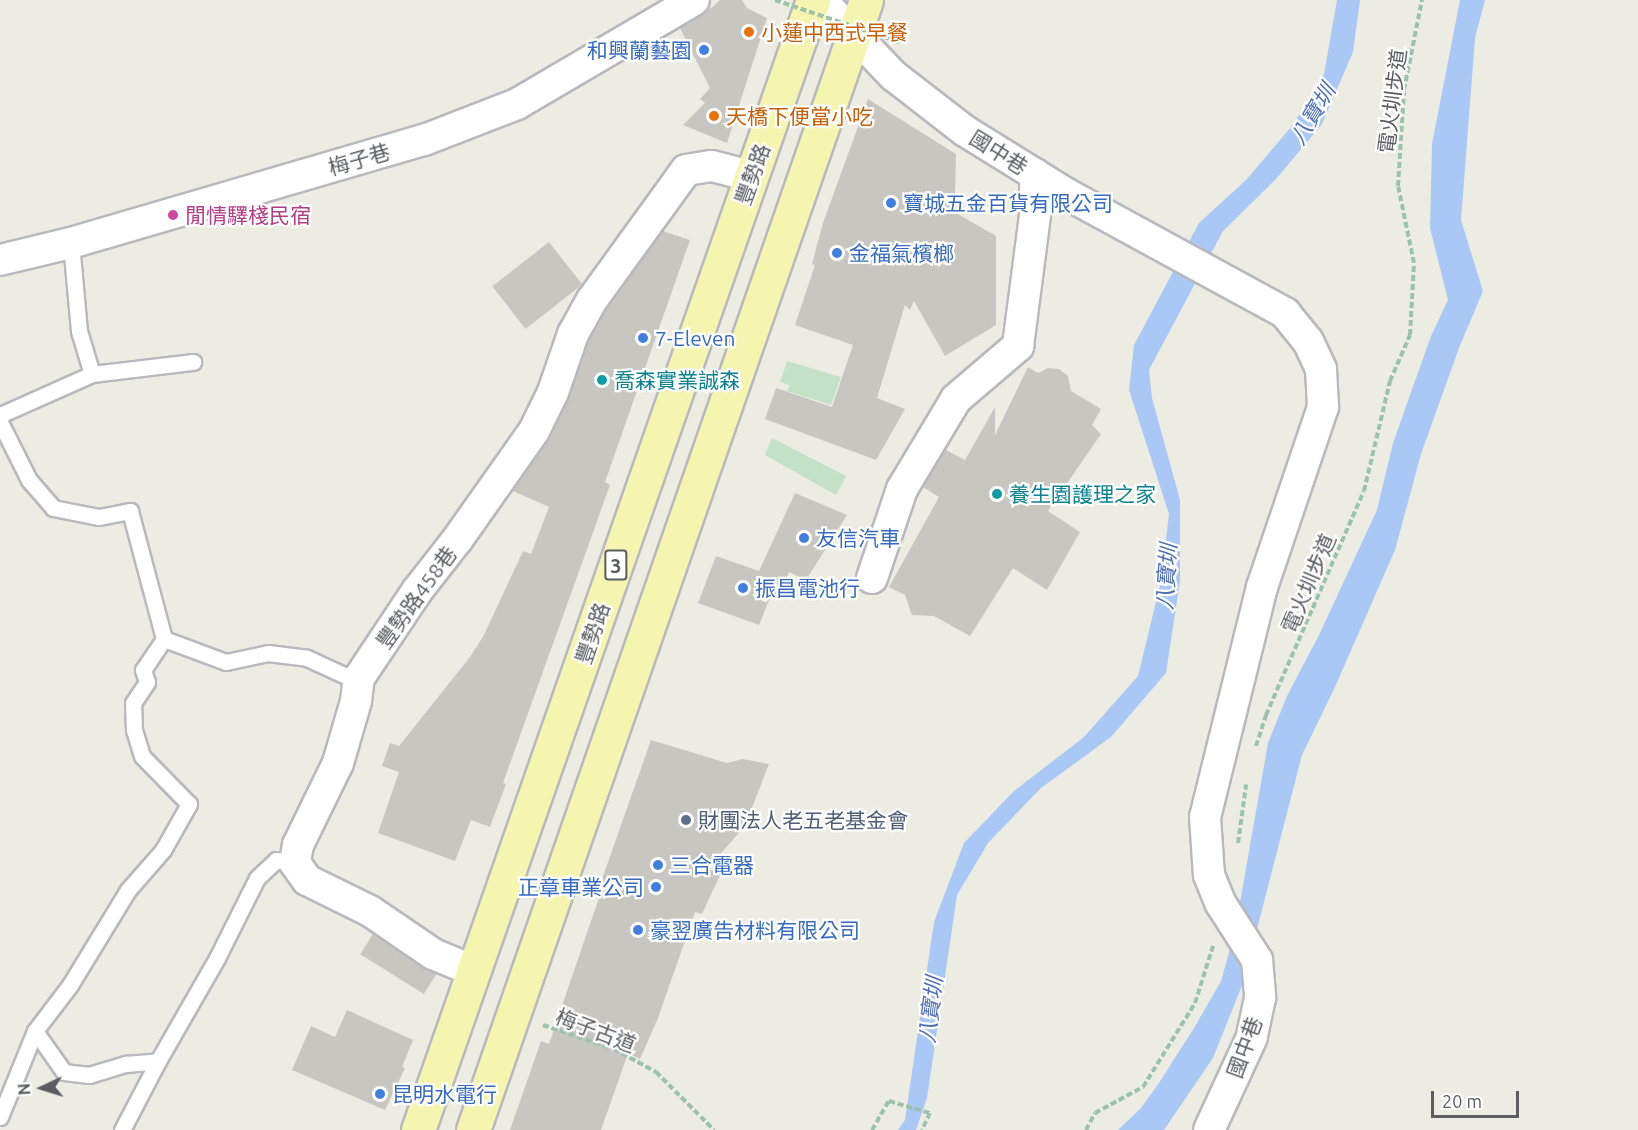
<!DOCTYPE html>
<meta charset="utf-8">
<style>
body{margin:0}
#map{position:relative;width:1638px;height:1130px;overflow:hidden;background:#ecece3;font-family:Ubuntu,"Noto Sans TC",sans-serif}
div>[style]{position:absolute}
.green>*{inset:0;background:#c2e1c7}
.water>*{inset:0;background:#aac8f5}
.building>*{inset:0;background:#c8c6c0;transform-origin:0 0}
.path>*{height:4px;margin-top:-2px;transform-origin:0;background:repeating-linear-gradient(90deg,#9cc1ad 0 6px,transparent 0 9px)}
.roads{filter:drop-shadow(2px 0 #b8b9be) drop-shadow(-2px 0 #b8b9be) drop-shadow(0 2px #b8b9be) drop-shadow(0 -2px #b8b9be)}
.lane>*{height:15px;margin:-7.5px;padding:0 7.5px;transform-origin:7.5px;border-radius:7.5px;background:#fff}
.street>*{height:30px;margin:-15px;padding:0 15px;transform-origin:15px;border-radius:15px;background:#fff}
.primary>*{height:33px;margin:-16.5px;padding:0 16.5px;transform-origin:16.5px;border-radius:16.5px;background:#f5f5af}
.path-bridge>*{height:4px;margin-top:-2px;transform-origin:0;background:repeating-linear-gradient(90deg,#9cc1ad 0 6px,transparent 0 9px)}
.dots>*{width:16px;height:16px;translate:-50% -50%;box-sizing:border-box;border:3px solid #fff;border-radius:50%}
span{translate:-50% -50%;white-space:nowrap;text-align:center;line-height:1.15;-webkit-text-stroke:4.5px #fff;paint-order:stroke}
.shield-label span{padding:2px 4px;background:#fff;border:2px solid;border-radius:4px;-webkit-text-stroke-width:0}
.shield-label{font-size:20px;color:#5b5d62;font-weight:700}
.food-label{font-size:21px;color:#c56008}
.left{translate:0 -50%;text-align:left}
.shop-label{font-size:21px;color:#366cbe}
.right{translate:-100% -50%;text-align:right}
.street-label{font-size:21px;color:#5b5d62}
.hotel-label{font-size:21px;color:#b23c85}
.culture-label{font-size:21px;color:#0d838f}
.service-label{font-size:21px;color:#4e5e75}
.water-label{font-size:22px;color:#5071b5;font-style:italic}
.north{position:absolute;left:12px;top:1058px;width:60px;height:60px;-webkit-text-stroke:4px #fff;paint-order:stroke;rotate:266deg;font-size:16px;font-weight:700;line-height:24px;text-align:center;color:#5b5d62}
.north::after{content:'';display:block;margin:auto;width:21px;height:27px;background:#5b5d62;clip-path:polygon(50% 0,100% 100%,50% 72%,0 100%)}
.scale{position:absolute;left:1431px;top:1091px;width:88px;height:27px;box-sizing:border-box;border:3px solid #5b5d62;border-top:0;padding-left:8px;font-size:18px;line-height:21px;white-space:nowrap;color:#5b5d62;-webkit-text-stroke:4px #fff;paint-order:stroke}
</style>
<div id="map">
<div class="green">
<i style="clip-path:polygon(787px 361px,841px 377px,831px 405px,787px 391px,790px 385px,780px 382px)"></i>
<i style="clip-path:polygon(772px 438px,846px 476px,836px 495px,765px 455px)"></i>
</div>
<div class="water">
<i style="clip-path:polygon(1337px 0,1360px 0,1353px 52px,1322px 124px,1277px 178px,1223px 231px,1149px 370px,1152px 398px,1180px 500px,1180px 581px,1166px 673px,1111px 737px,1041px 788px,988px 843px,957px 895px,927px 1098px,916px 1130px,898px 1130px,905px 1120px,934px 922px,964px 843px,1014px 791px,1084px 737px,1138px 676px,1161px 581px,1169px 514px,1129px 390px,1134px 345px,1199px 223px,1246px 180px,1292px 126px,1324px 74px)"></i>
<i style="clip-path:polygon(1460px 0,1485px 0,1475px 38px,1461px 220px,1483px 291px,1459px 348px,1421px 454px,1395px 550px,1335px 687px,1302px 755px,1243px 983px,1213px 1058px,1164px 1130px,1118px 1130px,1141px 1108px,1159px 1083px,1194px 1028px,1221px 981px,1235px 931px,1268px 743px,1287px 696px,1319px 635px,1377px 510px,1393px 443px,1431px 336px,1448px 300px,1430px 228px,1432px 144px)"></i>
</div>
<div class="building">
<i style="clip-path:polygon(720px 0,742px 0,747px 8px,767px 18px,727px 143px,683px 125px,705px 103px,700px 99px,710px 88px,680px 28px,703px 15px)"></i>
<i style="clip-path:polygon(868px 99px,956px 154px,955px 194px,949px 209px,996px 236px,996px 325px,945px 356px,914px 301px,910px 310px,905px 305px,877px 398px,905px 409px,876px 460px,765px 419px,776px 388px,832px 407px,853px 345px,795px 325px,815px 265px,812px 264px,823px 223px)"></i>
<i style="clip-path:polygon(663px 231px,690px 240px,605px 482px,610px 485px,503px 783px,506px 784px,490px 827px,471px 820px,455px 861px,378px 833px,399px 772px,382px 766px,390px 743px,399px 746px,470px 657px,484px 635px,523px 551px,531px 554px,549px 507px,513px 491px,550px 439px,569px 398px,589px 341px,607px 309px)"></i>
<i style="left:549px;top:242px;width:54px;height:72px;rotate:52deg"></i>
<i style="clip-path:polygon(1028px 367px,1038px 373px,1048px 368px,1059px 369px,1068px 376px,1071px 391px,1101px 409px,1092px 425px,1101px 434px,1048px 511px,1080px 532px,1047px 590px,1013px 568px,970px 636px,934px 616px,912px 615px,905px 595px,889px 587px,939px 497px,923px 487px,946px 450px,965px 460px,995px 407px,995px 435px)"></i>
<i style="clip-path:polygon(795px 493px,847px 515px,806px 580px,789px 572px,779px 596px,772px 593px,759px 625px,698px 603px,716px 556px,759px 571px)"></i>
<i style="clip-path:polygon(651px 740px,727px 763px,743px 759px,769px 764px,745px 826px,707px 869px,721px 873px,702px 914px,695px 912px,658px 1018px,640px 1059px,628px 1053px,601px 1130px,510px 1130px,541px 1041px,549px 1044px,604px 883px,601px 882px)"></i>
<i style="left:373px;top:934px;width:75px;height:24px;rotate:32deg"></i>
<i style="clip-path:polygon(347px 1010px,413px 1040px,402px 1067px,405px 1068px,385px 1110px,292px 1070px,311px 1026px,335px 1037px)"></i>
</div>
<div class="path">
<i style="left:1256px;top:746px;width:33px;rotate:-72deg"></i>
<i style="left:1266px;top:715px;width:244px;rotate:-66.4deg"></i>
<i style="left:1364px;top:491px;width:113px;rotate:-76.7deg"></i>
<i style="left:1390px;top:381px;width:50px;rotate:-66.5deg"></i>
<i style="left:1410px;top:335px;width:72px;rotate:-86.8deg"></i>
<i style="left:1414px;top:263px;width:79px;rotate:-101.7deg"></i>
<i style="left:1398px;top:186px;width:96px;rotate:-86.4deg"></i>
<i style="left:1404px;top:90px;width:92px;rotate:-78.7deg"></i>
<i style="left:1238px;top:843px;width:59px;rotate:-82.1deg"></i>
<i style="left:543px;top:1025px;width:75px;rotate:18.7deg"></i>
<i style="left:614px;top:1049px;width:48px;rotate:28.7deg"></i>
<i style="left:656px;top:1072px;width:82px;rotate:45deg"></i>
<i style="left:872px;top:1130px;width:34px;rotate:-60deg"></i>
<i style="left:889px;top:1101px;width:43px;rotate:16.3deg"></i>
<i style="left:930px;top:1113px;width:19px;rotate:115deg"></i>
<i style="left:1086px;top:1130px;width:19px;rotate:-62deg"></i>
<i style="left:1095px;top:1113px;width:55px;rotate:-28.4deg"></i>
<i style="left:1143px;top:1087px;width:99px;rotate:-58.2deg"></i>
<i style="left:1195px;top:1003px;width:60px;rotate:-72.5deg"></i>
</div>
<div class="roads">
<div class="lane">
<i style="left:71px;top:243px;width:88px;rotate:84.8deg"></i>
<i style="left:79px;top:331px;width:45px;rotate:73.2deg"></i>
<i style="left:92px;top:374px;width:102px;rotate:-6.8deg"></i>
<i style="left:0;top:415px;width:101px;rotate:-24deg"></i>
<i style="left:0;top:422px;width:65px;rotate:63.4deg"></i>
<i style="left:29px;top:480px;width:37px;rotate:49deg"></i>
<i style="left:53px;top:508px;width:47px;rotate:11.1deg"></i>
<i style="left:99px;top:517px;width:32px;rotate:-11deg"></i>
<i style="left:130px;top:511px;width:132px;rotate:75.1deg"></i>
<i style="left:164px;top:639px;width:66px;rotate:20.4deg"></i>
<i style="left:226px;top:662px;width:43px;rotate:-12.1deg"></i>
<i style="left:268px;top:653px;width:39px;rotate:7deg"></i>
<i style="left:307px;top:658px;width:57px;rotate:24.8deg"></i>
<i style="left:35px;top:1031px;width:50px;rotate:54.7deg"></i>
<i style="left:64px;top:1072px;width:25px;rotate:7deg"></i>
<i style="left:89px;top:1075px;width:39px;rotate:-17deg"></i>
<i style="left:126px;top:1064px;width:32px;rotate:-5deg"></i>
<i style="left:158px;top:1061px;width:119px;rotate:-60.2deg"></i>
<i style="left:217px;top:958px;width:89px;rotate:-63.4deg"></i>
<i style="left:257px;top:878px;width:26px;rotate:-43deg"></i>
<i style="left:276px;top:860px;width:19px;rotate:9deg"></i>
<i style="left:0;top:1117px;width:93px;rotate:-67.9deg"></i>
<i style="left:35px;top:1031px;width:58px;rotate:-52.7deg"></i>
<i style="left:70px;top:985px;width:111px;rotate:-58.6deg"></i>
<i style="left:128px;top:890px;width:53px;rotate:-48.8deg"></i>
<i style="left:163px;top:850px;width:53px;rotate:-60.5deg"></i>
<i style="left:189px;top:804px;width:67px;rotate:-134.4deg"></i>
<i style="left:142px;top:756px;width:27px;rotate:-107deg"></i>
<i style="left:134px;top:730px;width:27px;rotate:-92deg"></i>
<i style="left:133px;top:703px;width:25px;rotate:-56deg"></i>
<i style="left:147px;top:682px;width:13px;rotate:-108deg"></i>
<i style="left:143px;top:670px;width:37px;rotate:-56deg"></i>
<i style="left:122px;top:1130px;width:78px;rotate:-62.4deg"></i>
</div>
<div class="street">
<i style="left:821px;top:0;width:105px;rotate:46.2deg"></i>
<i style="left:894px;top:76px;width:90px;rotate:37.8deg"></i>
<i style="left:965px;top:131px;width:118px;rotate:31.8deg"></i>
<i style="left:1065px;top:193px;width:251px;rotate:28.6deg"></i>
<i style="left:1285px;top:313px;width:36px;rotate:51deg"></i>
<i style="left:1308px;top:341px;width:31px;rotate:65deg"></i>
<i style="left:1321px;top:369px;width:38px;rotate:87deg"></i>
<i style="left:1323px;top:407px;width:190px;rotate:108.7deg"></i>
<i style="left:1262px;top:587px;width:237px;rotate:103.9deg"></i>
<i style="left:1205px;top:817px;width:58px;rotate:86.1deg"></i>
<i style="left:1209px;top:875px;width:31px;rotate:68deg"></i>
<i style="left:1221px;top:904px;width:67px;rotate:57.3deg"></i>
<i style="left:1257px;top:960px;width:38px;rotate:85deg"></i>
<i style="left:1260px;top:998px;width:40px;rotate:102deg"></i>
<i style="left:1252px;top:1037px;width:102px;rotate:114.8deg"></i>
<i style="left:0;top:260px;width:73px;rotate:-13.5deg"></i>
<i style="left:71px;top:243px;width:368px;rotate:-16.3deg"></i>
<i style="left:424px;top:140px;width:100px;rotate:-21.2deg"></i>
<i style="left:517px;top:104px;width:205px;rotate:-30.4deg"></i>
<i style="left:872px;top:578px;width:94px;rotate:-71.4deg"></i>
<i style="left:902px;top:489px;width:105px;rotate:-59deg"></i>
<i style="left:956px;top:399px;width:82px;rotate:-40.5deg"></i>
<i style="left:1018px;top:346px;width:132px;rotate:-82.6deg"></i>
<i style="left:1035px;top:215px;width:41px;rotate:-90deg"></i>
<i style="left:474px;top:971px;width:44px;rotate:-157.5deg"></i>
<i style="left:433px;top:954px;width:76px;rotate:-145.7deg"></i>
<i style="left:370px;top:911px;width:70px;rotate:-153.8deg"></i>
<i style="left:307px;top:880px;width:21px;rotate:-125deg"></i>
<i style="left:295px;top:863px;width:18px;rotate:-81deg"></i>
<i style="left:298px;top:845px;width:91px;rotate:-64deg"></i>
<i style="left:338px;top:763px;width:65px;rotate:-73.8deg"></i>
<i style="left:356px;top:701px;width:23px;rotate:-83deg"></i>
<i style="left:359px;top:678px;width:105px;rotate:-56.3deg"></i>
<i style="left:417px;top:591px;width:65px;rotate:-51.9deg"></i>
<i style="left:457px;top:540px;width:133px;rotate:-54.8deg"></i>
<i style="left:534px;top:431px;width:43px;rotate:-64deg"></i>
<i style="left:553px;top:392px;width:61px;rotate:-71deg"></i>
<i style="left:573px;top:334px;width:39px;rotate:-61deg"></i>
<i style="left:592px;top:300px;width:160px;rotate:-54.1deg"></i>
<i style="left:686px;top:170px;width:26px;rotate:-9deg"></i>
<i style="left:712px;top:166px;width:40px;rotate:14.4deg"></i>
</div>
<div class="primary">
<i style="left:418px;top:1130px;width:1197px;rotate:-70.73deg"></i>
<i style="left:473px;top:1130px;width:1196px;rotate:-70.82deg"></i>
</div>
</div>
<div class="path-bridge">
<i style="left:775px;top:0;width:131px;rotate:18.7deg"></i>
</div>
<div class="dots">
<i style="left:749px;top:32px;background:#e8710a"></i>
<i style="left:704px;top:50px;background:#3f7fe0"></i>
<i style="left:714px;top:116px;background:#e8710a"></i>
<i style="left:891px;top:203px;background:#3f7fe0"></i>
<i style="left:173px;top:215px;background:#d1479c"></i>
<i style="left:837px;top:253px;background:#3f7fe0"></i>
<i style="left:643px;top:338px;background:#3f7fe0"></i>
<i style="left:602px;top:380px;background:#0f9aa8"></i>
<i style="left:997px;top:494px;background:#0f9aa8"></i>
<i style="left:804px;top:538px;background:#3f7fe0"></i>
<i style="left:743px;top:588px;background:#3f7fe0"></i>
<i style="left:686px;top:820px;background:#5c6f8a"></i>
<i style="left:658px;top:865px;background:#3f7fe0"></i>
<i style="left:656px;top:887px;background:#3f7fe0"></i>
<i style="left:638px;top:930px;background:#3f7fe0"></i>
<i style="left:380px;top:1094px;background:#3f7fe0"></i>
</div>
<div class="shield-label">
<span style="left:616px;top:565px">3</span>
</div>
<div class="food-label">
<span class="left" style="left:761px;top:32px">小蓮中西式早餐</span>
<span class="left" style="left:726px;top:116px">天橋下便當小吃</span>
</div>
<div class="shop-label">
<span class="right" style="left:692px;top:50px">和興蘭藝園</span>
<span class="left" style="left:903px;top:203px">寶城五金百貨有限公司</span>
<span class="left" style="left:849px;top:253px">金福氣檳榔</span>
<span class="left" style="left:655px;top:338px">7-Eleven</span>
<span class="left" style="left:816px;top:538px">友信汽車</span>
<span class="left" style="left:755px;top:588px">振昌電池行</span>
<span class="left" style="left:670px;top:865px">三合電器</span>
<span class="right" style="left:644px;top:887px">正章車業公司</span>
<span class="left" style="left:650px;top:930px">豪翌廣告材料有限公司</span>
<span class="left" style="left:392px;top:1094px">昆明水電行</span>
</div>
<div class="street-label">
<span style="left:1392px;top:101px;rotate:-83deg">電火圳步道</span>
<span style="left:999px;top:152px;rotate:32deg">國中巷</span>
<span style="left:359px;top:159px;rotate:-16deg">梅子巷</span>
<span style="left:752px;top:174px;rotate:-70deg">豐勢路</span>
<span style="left:1308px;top:583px;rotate:-67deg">電火圳步道</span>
<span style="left:416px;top:597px;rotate:-54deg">豐勢路458巷</span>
<span style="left:592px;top:633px;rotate:-71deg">豐勢路</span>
<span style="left:596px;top:1030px;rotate:21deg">梅子古道</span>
<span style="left:1244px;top:1047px;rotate:-70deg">國中巷</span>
</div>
<div class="hotel-label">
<span class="left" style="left:185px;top:215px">閒情驛棧民宿</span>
</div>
<div class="culture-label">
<span class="left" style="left:614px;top:380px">喬森實業誠森</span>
<span class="left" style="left:1009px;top:494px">養生園護理之家</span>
</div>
<div class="service-label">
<span class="left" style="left:698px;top:820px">財團法人老五老基金會</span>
</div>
<div class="water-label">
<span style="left:1312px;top:114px;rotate:-59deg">八寶圳</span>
<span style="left:1166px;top:577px;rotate:-86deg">八寶圳</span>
<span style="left:930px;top:1010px;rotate:-83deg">八寶圳</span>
</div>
<div class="north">N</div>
<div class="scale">20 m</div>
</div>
